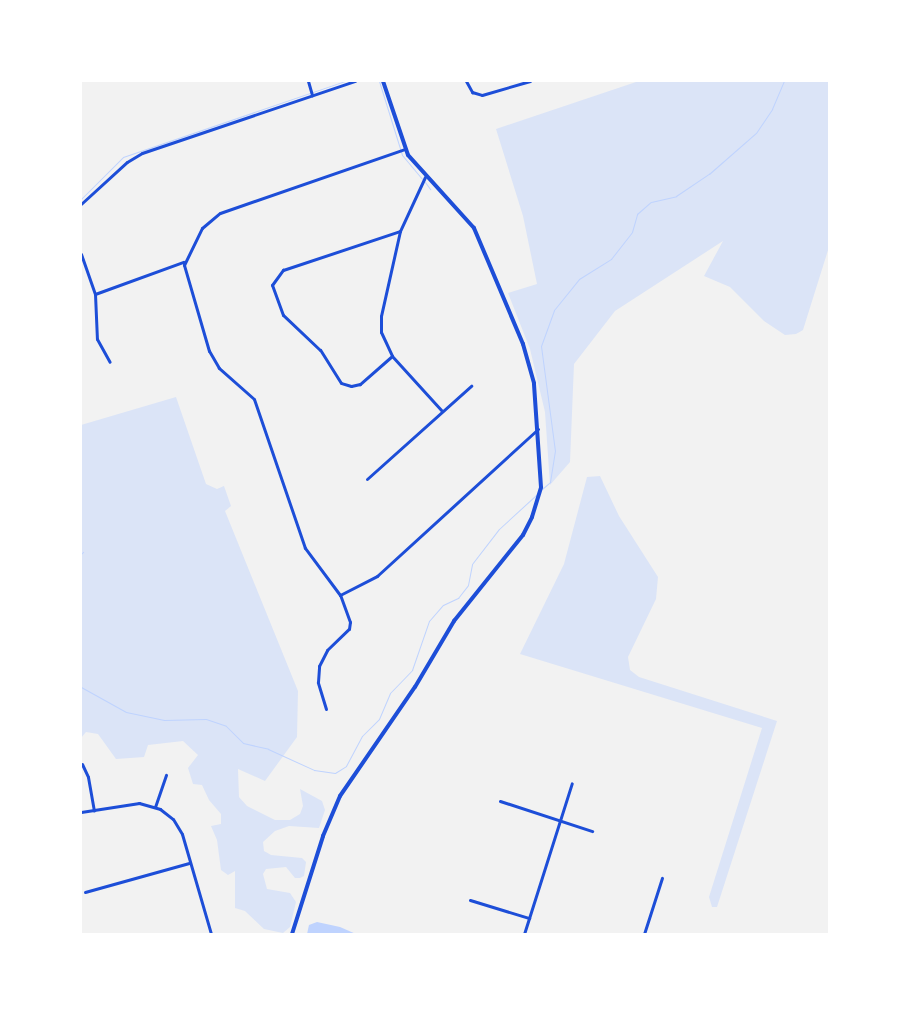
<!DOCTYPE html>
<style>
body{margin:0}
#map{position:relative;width:910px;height:1015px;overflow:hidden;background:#f2f2f2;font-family:Signika,sans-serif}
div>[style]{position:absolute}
.green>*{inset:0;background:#dbe4f7}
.water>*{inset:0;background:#bfd3fe}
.stream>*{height:1px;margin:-0.5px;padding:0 0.5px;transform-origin:0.5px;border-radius:0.5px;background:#bfd3fe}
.minor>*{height:3px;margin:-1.5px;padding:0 1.5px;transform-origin:1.5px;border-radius:1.5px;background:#1d4ed8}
.tertiary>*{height:4px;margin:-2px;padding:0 2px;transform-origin:2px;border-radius:2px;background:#1d4ed8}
span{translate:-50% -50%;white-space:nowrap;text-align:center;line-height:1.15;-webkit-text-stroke:4px #fff;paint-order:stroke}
.frame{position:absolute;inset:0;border:82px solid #fff;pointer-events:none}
</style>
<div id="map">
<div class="green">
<i style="clip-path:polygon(639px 81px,829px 81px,829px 247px,803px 330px,796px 334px,785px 335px,764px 321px,730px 287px,704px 276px,723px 241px,615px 311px,574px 364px,570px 462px,550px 485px,545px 412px,530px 349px,508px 293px,537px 284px,523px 216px,496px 129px)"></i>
<i style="clip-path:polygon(176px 397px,206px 484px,217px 489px,224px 486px,231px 506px,225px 511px,298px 691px,297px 737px,265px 781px,238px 769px,239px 797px,247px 806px,275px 820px,290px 820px,300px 814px,303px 806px,300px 789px,322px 801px,325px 810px,319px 828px,289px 826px,275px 831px,263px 842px,264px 851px,271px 855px,302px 858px,306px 862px,304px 876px,300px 878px,295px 878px,286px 867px,266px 869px,263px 874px,267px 889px,290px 893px,296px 902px,290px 927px,283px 933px,264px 929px,245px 911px,235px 908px,235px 871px,228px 875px,221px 870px,217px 840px,211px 826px,221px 824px,221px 814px,209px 800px,202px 785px,193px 784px,188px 768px,198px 755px,183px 741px,148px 745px,144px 757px,116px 759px,98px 734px,86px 732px,81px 738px,81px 425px)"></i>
<i style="clip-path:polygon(600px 476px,619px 516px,658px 577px,656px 599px,628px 657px,630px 670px,639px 677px,777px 721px,717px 907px,712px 907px,709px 897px,762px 728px,520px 654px,564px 564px,587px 477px)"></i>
</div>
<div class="water">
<i style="clip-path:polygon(317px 922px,340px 927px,356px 934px,307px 934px,309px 925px)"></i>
</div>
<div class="stream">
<i style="left:379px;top:81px;width:77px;rotate:72.7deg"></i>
<i style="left:402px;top:155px;width:31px;rotate:50deg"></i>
<i style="left:425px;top:182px;width:9px;rotate:54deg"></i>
<i style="left:81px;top:199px;width:59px;rotate:-45deg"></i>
<i style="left:123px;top:157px;width:235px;rotate:-18.9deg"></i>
<i style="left:542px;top:489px;width:11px;rotate:-41deg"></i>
<i style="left:550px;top:482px;width:31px;rotate:-81deg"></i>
<i style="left:555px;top:451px;width:106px;rotate:-97.6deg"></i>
<i style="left:541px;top:346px;width:38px;rotate:-70deg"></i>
<i style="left:554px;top:310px;width:40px;rotate:-51deg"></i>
<i style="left:579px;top:279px;width:38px;rotate:-32deg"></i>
<i style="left:611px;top:259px;width:34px;rotate:-52deg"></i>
<i style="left:632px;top:232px;width:19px;rotate:-74deg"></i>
<i style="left:637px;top:214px;width:18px;rotate:-41deg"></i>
<i style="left:651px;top:202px;width:26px;rotate:-13deg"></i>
<i style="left:676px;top:196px;width:40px;rotate:-34deg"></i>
<i style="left:709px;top:174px;width:62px;rotate:-41.1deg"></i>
<i style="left:756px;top:133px;width:29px;rotate:-56deg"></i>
<i style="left:772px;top:109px;width:30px;rotate:-67deg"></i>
<i style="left:81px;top:554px;width:3px;rotate:-45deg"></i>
<i style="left:81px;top:687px;width:51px;rotate:29.1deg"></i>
<i style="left:126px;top:712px;width:39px;rotate:12deg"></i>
<i style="left:164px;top:720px;width:42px;rotate:-1.4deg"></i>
<i style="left:206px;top:719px;width:21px;rotate:19deg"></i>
<i style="left:226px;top:726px;width:24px;rotate:45deg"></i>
<i style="left:243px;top:743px;width:26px;rotate:13deg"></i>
<i style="left:268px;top:749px;width:51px;rotate:24.5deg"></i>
<i style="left:314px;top:770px;width:21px;rotate:8deg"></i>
<i style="left:335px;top:773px;width:13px;rotate:-32deg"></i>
<i style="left:346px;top:766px;width:34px;rotate:-62deg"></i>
<i style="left:362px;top:736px;width:24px;rotate:-45deg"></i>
<i style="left:379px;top:719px;width:28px;rotate:-67deg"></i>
<i style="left:390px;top:693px;width:32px;rotate:-46deg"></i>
<i style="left:412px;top:670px;width:52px;rotate:-70.9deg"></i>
<i style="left:429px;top:621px;width:21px;rotate:-49deg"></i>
<i style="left:443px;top:605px;width:17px;rotate:-25deg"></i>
<i style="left:458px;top:598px;width:16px;rotate:-52deg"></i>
<i style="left:468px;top:585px;width:21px;rotate:-79deg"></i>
<i style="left:472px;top:564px;width:44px;rotate:-52.4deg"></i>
<i style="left:499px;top:529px;width:52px;rotate:-42.6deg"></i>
</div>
<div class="minor">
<i style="left:308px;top:81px;width:15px;rotate:74deg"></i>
<i style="left:466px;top:81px;width:13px;rotate:61deg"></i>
<i style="left:472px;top:92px;width:10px;rotate:17deg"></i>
<i style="left:482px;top:95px;width:50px;rotate:-16.3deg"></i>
<i style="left:425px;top:177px;width:60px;rotate:114.8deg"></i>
<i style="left:400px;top:231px;width:87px;rotate:102.6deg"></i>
<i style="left:381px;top:316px;width:16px;rotate:90deg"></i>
<i style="left:381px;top:332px;width:26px;rotate:65deg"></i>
<i style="left:392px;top:356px;width:74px;rotate:47.7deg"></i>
<i style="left:81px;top:204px;width:62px;rotate:-42.4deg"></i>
<i style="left:127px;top:162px;width:17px;rotate:-31deg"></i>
<i style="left:142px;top:153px;width:225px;rotate:-18.7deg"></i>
<i style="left:81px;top:254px;width:42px;rotate:70.7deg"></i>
<i style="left:95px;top:294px;width:94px;rotate:-20deg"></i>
<i style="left:95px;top:294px;width:45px;rotate:87.5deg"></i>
<i style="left:97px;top:339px;width:26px;rotate:61deg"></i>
<i style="left:392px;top:356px;width:43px;rotate:138.8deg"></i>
<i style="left:360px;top:384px;width:9px;rotate:167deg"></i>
<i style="left:351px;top:386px;width:10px;rotate:-163deg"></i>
<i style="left:341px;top:383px;width:39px;rotate:-122deg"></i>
<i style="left:320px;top:350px;width:51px;rotate:-136.6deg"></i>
<i style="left:283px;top:315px;width:32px;rotate:-110deg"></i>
<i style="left:272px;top:285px;width:19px;rotate:-54deg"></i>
<i style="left:283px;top:270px;width:123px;rotate:-18.4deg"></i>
<i style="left:367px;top:479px;width:140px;rotate:-41.8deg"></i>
<i style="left:340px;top:595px;width:42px;rotate:-27.2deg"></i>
<i style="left:377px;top:576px;width:218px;rotate:-42.4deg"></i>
<i style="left:326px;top:709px;width:28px;rotate:-107deg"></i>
<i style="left:318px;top:682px;width:16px;rotate:-86deg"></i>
<i style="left:319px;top:666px;width:18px;rotate:-63deg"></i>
<i style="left:327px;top:650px;width:30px;rotate:-44deg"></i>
<i style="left:349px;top:629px;width:7px;rotate:-82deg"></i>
<i style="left:350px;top:622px;width:29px;rotate:-110deg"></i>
<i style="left:340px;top:595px;width:59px;rotate:-126.7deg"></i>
<i style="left:305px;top:548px;width:157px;rotate:-108.9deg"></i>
<i style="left:254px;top:399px;width:47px;rotate:-138.5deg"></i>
<i style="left:219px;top:368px;width:20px;rotate:-120deg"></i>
<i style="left:209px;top:351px;width:90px;rotate:-106.2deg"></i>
<i style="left:184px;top:265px;width:41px;rotate:-64.1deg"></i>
<i style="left:202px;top:228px;width:23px;rotate:-40deg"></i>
<i style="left:220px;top:213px;width:196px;rotate:-19.1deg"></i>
<i style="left:82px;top:764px;width:14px;rotate:65deg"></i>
<i style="left:88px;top:777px;width:34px;rotate:80deg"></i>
<i style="left:500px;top:801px;width:97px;rotate:18.1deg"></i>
<i style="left:155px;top:807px;width:34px;rotate:-71deg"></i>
<i style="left:81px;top:812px;width:59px;rotate:-8.8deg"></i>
<i style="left:139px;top:803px;width:22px;rotate:16deg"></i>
<i style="left:160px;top:809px;width:16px;rotate:38deg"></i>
<i style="left:173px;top:819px;width:17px;rotate:59deg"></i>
<i style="left:182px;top:834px;width:104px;rotate:73.8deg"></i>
<i style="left:85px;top:892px;width:108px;rotate:-15.6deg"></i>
<i style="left:470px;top:900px;width:62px;rotate:17deg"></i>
<i style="left:524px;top:934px;width:158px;rotate:-72.4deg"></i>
<i style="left:644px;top:934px;width:59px;rotate:-72.2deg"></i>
</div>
<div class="tertiary">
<i style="left:292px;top:934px;width:103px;rotate:-72.4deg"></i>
<i style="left:323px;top:836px;width:43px;rotate:-67deg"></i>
<i style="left:340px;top:796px;width:132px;rotate:-55.5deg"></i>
<i style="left:415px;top:687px;width:77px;rotate:-59.4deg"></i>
<i style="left:454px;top:621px;width:110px;rotate:-51.3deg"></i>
<i style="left:523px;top:535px;width:20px;rotate:-63deg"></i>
<i style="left:532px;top:517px;width:31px;rotate:-73deg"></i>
<i style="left:541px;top:487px;width:104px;rotate:-93.9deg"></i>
<i style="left:534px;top:383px;width:41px;rotate:-105.8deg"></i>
<i style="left:523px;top:344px;width:126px;rotate:-112.9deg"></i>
<i style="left:474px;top:228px;width:98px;rotate:-132.1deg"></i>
<i style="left:408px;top:155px;width:78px;rotate:-108.7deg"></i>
</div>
<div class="frame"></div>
</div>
